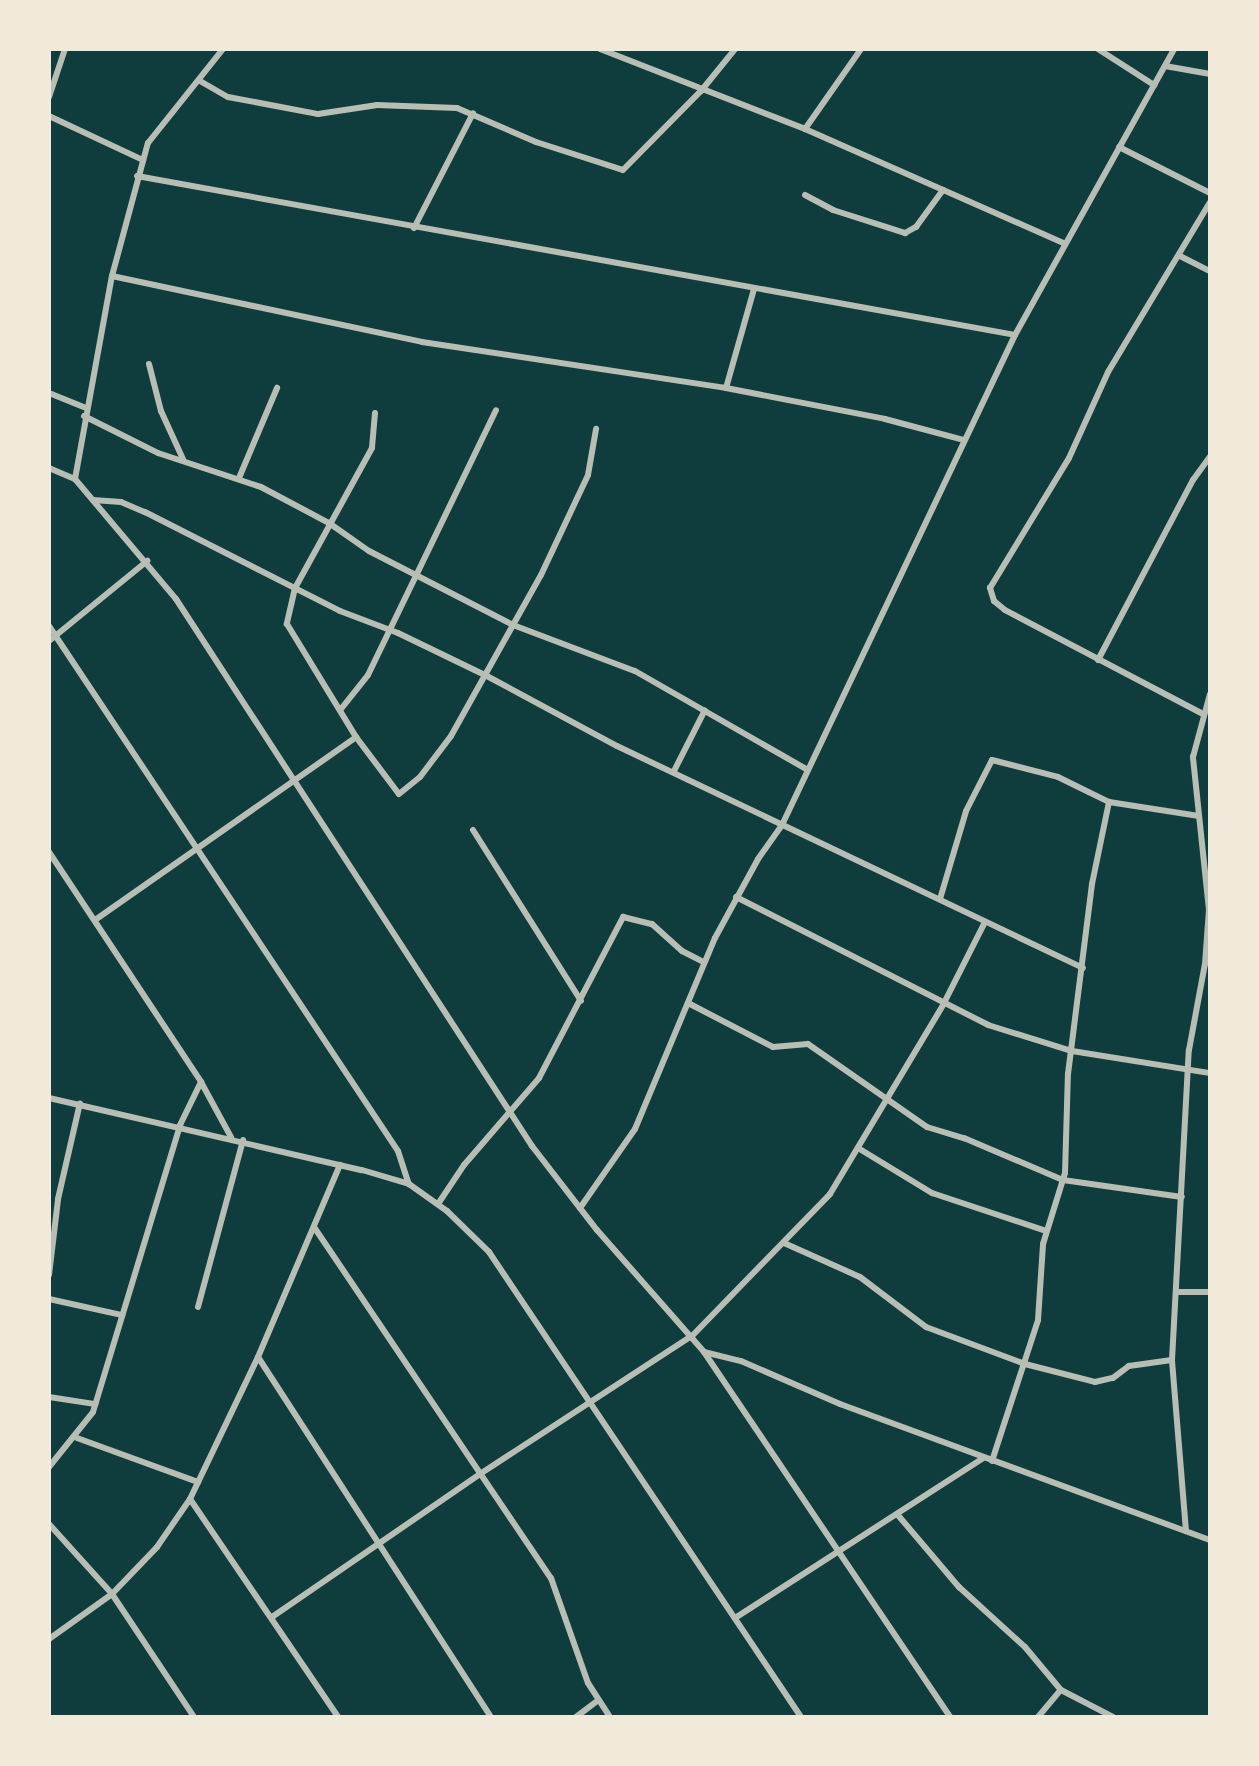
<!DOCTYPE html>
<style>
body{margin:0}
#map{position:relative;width:1259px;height:1766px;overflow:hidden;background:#0f3d3e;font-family:"Noto Sans",sans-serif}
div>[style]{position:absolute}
.minor>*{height:6px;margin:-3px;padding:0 3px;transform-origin:3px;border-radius:3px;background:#b8beb3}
span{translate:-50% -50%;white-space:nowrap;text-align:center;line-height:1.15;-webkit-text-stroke:5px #f1e9da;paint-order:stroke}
.frame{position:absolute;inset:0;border:51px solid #f1e9da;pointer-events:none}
</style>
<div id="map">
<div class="minor">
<i style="left:600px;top:49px;width:220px;rotate:21.3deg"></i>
<i style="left:805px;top:129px;width:283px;rotate:23.8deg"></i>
<i style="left:1098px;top:49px;width:67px;rotate:32.7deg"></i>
<i style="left:1165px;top:66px;width:46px;rotate:10.1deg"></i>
<i style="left:200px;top:81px;width:32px;rotate:30deg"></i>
<i style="left:228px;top:97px;width:92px;rotate:10.7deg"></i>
<i style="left:318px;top:114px;width:60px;rotate:-8.7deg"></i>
<i style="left:377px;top:105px;width:80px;rotate:2.1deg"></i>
<i style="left:457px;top:108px;width:86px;rotate:23.3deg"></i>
<i style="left:536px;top:142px;width:91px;rotate:17.8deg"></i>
<i style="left:623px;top:170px;width:111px;rotate:-45.4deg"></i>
<i style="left:701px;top:91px;width:54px;rotate:-51deg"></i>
<i style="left:49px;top:97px;width:51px;rotate:-71.6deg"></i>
<i style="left:49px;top:116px;width:104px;rotate:25.1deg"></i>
<i style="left:805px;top:129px;width:98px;rotate:-55deg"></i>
<i style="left:1119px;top:147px;width:102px;rotate:26.8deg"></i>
<i style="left:137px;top:176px;width:892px;rotate:10.26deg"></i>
<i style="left:805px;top:195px;width:32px;rotate:28deg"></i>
<i style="left:833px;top:210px;width:76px;rotate:17.7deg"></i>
<i style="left:905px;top:233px;width:13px;rotate:-29deg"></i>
<i style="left:916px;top:227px;width:46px;rotate:-53.9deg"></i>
<i style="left:414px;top:228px;width:129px;rotate:-62.8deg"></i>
<i style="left:1180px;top:256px;width:34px;rotate:27deg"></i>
<i style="left:112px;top:276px;width:317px;rotate:12deg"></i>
<i style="left:422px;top:342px;width:307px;rotate:8.6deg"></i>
<i style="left:726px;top:388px;width:162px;rotate:11deg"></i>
<i style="left:885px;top:419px;width:82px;rotate:14.9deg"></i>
<i style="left:149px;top:364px;width:49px;rotate:75.7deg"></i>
<i style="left:161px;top:411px;width:53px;rotate:65.4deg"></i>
<i style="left:726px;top:388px;width:103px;rotate:-74.2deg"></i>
<i style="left:49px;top:393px;width:40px;rotate:22deg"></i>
<i style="left:375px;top:413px;width:35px;rotate:95deg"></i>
<i style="left:372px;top:448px;width:160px;rotate:118.8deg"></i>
<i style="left:295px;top:588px;width:37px;rotate:103deg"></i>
<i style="left:287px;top:624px;width:132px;rotate:58.6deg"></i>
<i style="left:356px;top:737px;width:71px;rotate:53deg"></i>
<i style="left:399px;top:794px;width:27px;rotate:-39deg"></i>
<i style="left:420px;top:777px;width:51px;rotate:-52.9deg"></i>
<i style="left:451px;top:736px;width:184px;rotate:-60.8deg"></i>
<i style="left:541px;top:575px;width:110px;rotate:-64.8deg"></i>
<i style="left:588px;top:475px;width:47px;rotate:-80.1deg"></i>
<i style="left:84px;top:416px;width:83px;rotate:26.6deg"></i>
<i style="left:158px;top:453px;width:108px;rotate:18.3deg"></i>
<i style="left:261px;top:487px;width:77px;rotate:27.9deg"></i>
<i style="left:329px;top:523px;width:49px;rotate:35deg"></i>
<i style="left:369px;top:551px;width:162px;rotate:27.2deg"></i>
<i style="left:513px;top:625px;width:130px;rotate:20.7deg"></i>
<i style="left:635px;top:671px;width:199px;rotate:29.8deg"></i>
<i style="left:49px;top:468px;width:28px;rotate:23deg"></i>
<i style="left:75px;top:479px;width:157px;rotate:49.9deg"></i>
<i style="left:176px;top:599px;width:653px;rotate:56.94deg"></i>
<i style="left:532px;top:1146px;width:106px;rotate:52.3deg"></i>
<i style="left:597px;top:1230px;width:162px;rotate:48.7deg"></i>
<i style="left:704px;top:1352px;width:440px;rotate:56deg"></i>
<i style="left:239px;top:478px;width:98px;rotate:-67.1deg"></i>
<i style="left:75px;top:479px;width:206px;rotate:-79.7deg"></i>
<i style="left:112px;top:276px;width:138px;rotate:-74.9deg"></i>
<i style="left:148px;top:143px;width:120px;rotate:-51.4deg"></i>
<i style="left:93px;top:500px;width:28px;rotate:4deg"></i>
<i style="left:121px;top:502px;width:26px;rotate:23deg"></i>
<i style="left:145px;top:512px;width:219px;rotate:26.9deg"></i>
<i style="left:340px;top:611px;width:62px;rotate:20.8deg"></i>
<i style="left:398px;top:633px;width:97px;rotate:25.8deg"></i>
<i style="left:485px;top:675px;width:150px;rotate:28.3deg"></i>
<i style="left:617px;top:746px;width:516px;rotate:25.47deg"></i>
<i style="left:49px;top:626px;width:630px;rotate:56.39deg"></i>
<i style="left:398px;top:1151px;width:35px;rotate:72deg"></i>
<i style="left:49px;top:641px;width:127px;rotate:-39.2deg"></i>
<i style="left:1098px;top:660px;width:204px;rotate:-62.2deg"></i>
<i style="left:1193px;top:480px;width:29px;rotate:-54deg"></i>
<i style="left:341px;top:709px;width:43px;rotate:-51.5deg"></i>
<i style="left:368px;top:675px;width:294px;rotate:-64.2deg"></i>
<i style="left:1203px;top:714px;width:224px;rotate:-152.3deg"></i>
<i style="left:1005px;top:610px;width:14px;rotate:-141deg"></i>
<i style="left:994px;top:601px;width:14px;rotate:-107deg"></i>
<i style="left:990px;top:588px;width:152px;rotate:-58.7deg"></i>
<i style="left:1069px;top:458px;width:94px;rotate:-65.6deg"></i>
<i style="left:1108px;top:372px;width:198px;rotate:-59deg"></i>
<i style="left:674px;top:771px;width:68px;rotate:-63.1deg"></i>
<i style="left:473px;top:830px;width:202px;rotate:57.7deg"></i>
<i style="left:49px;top:852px;width:276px;rotate:56.5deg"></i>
<i style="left:201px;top:1082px;width:63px;rotate:61.4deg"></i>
<i style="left:736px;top:897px;width:283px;rotate:26.9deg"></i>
<i style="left:988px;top:1025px;width:88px;rotate:17.2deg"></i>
<i style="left:1072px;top:1051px;width:140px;rotate:9.1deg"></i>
<i style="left:940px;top:899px;width:92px;rotate:-73.5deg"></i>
<i style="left:966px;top:811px;width:57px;rotate:-63deg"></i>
<i style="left:992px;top:760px;width:68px;rotate:14.4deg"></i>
<i style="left:1058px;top:777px;width:57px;rotate:26.1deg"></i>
<i style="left:1109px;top:802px;width:91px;rotate:8.8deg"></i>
<i style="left:95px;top:920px;width:319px;rotate:-35deg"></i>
<i style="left:688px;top:1003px;width:96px;rotate:27.4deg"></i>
<i style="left:773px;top:1047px;width:35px;rotate:-5deg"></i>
<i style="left:808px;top:1044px;width:145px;rotate:34.9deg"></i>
<i style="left:927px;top:1127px;width:39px;rotate:17deg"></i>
<i style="left:964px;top:1138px;width:108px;rotate:23deg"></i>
<i style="left:1063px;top:1180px;width:120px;rotate:8.1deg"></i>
<i style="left:49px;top:1098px;width:321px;rotate:13deg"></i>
<i style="left:362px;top:1170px;width:49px;rotate:16.6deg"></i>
<i style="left:409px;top:1184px;width:47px;rotate:35.4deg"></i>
<i style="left:447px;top:1211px;width:59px;rotate:44.3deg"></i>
<i style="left:489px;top:1252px;width:560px;rotate:56.14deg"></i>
<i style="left:858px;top:1148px;width:87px;rotate:31.3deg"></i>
<i style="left:932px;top:1193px;width:120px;rotate:18.4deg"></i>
<i style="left:438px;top:1204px;width:47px;rotate:-56.3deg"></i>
<i style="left:464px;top:1165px;width:115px;rotate:-49.2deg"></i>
<i style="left:539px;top:1078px;width:182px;rotate:-62.4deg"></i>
<i style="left:623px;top:917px;width:30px;rotate:14deg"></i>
<i style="left:652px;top:924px;width:40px;rotate:42deg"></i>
<i style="left:682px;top:951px;width:25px;rotate:27deg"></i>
<i style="left:580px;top:1208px;width:96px;rotate:-55.2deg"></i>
<i style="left:635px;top:1129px;width:207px;rotate:-67.3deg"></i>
<i style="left:715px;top:938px;width:90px;rotate:-61.4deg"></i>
<i style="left:758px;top:859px;width:42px;rotate:-54.8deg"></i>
<i style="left:782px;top:825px;width:543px;rotate:-64.57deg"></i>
<i style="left:1015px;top:335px;width:327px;rotate:-60.9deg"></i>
<i style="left:314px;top:1227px;width:424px;rotate:56deg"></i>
<i style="left:551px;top:1578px;width:111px;rotate:70.6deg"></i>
<i style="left:588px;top:1683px;width:40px;rotate:57.1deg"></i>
<i style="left:784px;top:1243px;width:83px;rotate:24.1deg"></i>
<i style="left:860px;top:1277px;width:83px;rotate:37.1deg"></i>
<i style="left:926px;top:1327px;width:106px;rotate:20.5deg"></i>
<i style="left:1025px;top:1364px;width:72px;rotate:14.4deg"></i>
<i style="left:1095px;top:1382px;width:18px;rotate:-13deg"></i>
<i style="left:1113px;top:1378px;width:20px;rotate:-37deg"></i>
<i style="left:1129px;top:1366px;width:43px;rotate:-7.9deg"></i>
<i style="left:49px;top:1275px;width:77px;rotate:-83.2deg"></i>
<i style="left:58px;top:1199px;width:98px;rotate:-77.1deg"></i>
<i style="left:1177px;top:1292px;width:33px"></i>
<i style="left:49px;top:1299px;width:75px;rotate:12.4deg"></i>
<i style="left:198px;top:1307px;width:173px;rotate:-74.9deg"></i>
<i style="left:704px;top:1352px;width:38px;rotate:14deg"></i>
<i style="left:741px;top:1361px;width:108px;rotate:23.5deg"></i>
<i style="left:840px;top:1404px;width:394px;rotate:20.2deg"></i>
<i style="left:258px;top:1357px;width:429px;rotate:57.1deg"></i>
<i style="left:49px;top:1397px;width:47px;rotate:8.7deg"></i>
<i style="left:77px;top:1438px;width:129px;rotate:20deg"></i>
<i style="left:992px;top:1461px;width:148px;rotate:-71.9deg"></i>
<i style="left:1038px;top:1320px;width:76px;rotate:-86.2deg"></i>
<i style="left:1043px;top:1244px;width:74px;rotate:-72.8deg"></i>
<i style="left:1065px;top:1173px;width:99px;rotate:-88.3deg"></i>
<i style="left:1068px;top:1074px;width:192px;rotate:-82.8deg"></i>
<i style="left:1092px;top:884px;width:84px;rotate:-78.3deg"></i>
<i style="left:49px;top:1467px;width:70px;rotate:-51.3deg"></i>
<i style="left:93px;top:1412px;width:300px;rotate:-73.1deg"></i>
<i style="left:180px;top:1125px;width:48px;rotate:-64deg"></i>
<i style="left:190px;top:1499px;width:263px;rotate:55.8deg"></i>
<i style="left:897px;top:1514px;width:96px;rotate:49.7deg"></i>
<i style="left:959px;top:1587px;width:89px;rotate:42.3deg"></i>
<i style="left:1025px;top:1647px;width:56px;rotate:50.1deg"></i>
<i style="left:1061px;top:1690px;width:59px;rotate:27.4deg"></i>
<i style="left:49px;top:1524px;width:94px;rotate:48deg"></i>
<i style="left:112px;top:1594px;width:148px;rotate:56.3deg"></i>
<i style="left:1186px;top:1531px;width:172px;rotate:-94.7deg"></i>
<i style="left:1172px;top:1360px;width:310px;rotate:-86.9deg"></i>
<i style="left:1189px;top:1050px;width:87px;rotate:-79.5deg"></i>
<i style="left:1205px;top:964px;width:54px;rotate:-85.8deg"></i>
<i style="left:1209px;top:910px;width:154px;rotate:-96deg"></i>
<i style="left:1193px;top:757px;width:65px;rotate:-74.9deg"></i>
<i style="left:272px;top:1617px;width:252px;rotate:-34.5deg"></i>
<i style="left:480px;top:1474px;width:253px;rotate:-33.1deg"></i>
<i style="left:692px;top:1336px;width:198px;rotate:-45.8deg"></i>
<i style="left:830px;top:1194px;width:220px;rotate:-59.1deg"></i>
<i style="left:943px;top:1005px;width:91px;rotate:-63.2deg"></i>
<i style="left:735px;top:1618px;width:295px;rotate:-32.8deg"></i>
<i style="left:49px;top:1639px;width:77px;rotate:-35.5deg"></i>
<i style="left:112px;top:1594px;width:65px;rotate:-46.2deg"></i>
<i style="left:157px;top:1547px;width:58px;rotate:-55.5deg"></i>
<i style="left:190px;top:1499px;width:157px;rotate:-64.4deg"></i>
<i style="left:258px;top:1357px;width:209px;rotate:-66.9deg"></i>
<i style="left:576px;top:1717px;width:25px;rotate:-37deg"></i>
<i style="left:1038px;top:1717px;width:35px;rotate:-50deg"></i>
</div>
<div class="frame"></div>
</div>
